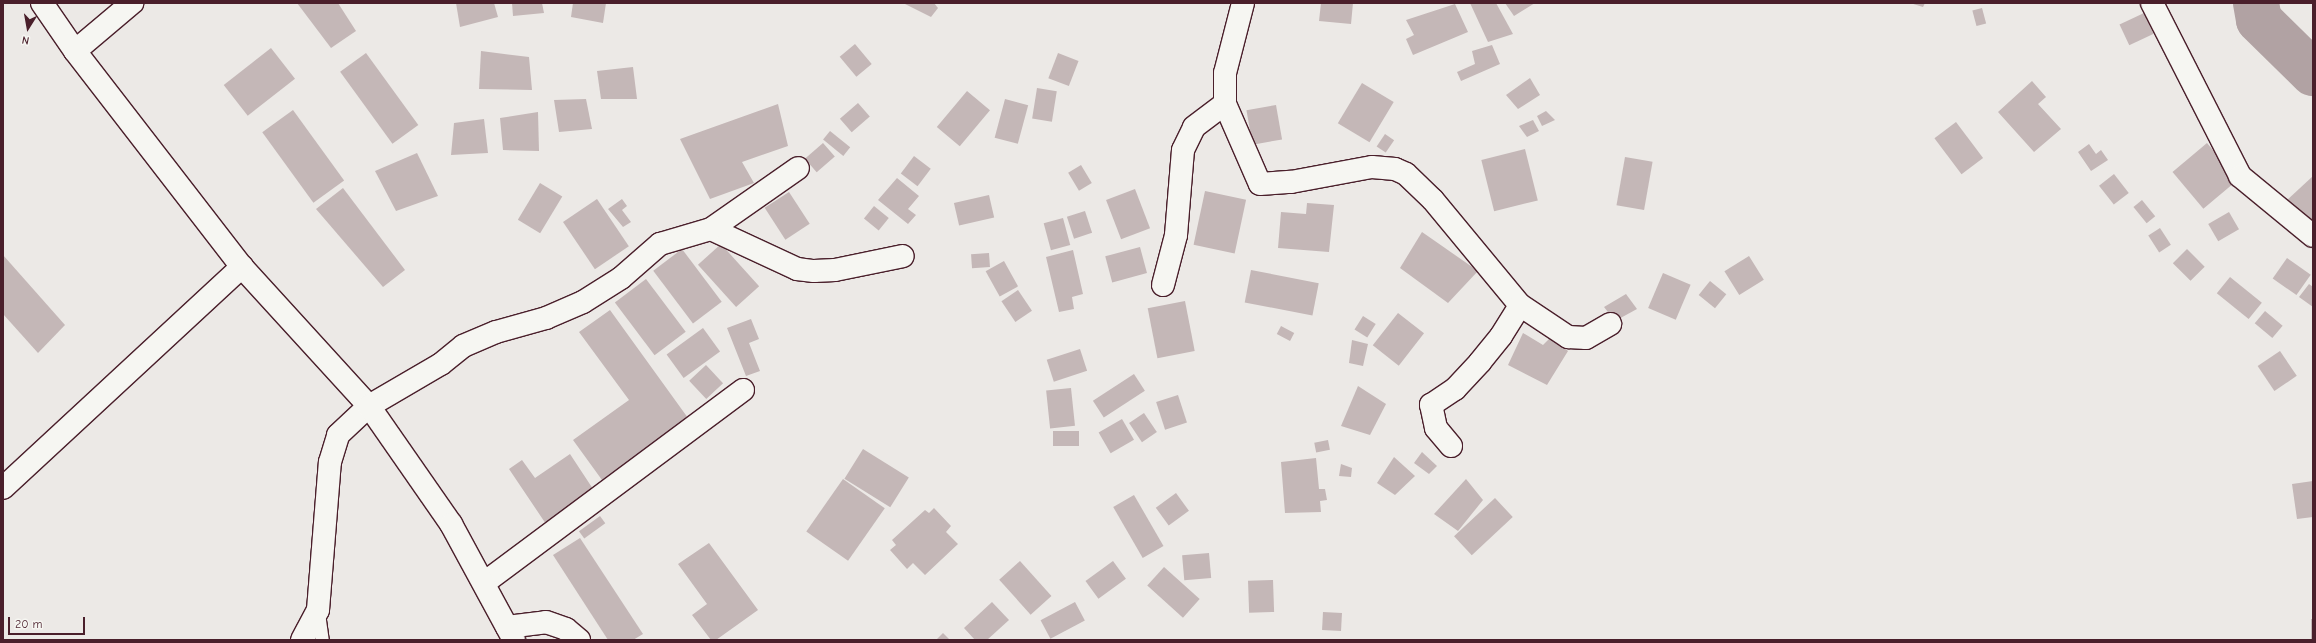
<!DOCTYPE html>
<style>
body{margin:0}
#map{position:relative;width:2316px;height:643px;overflow:hidden;background:#ece9e6;font-family:"Comic Neue",sans-serif}
div>[style]{position:absolute}
.river>*{height:46px;margin:-23px;padding:0 23px;transform-origin:23px;border-radius:23px;background:#b1a2a3}
.building>*{inset:0;background:#c4b7b7;transform-origin:0 0}
.roads{filter:drop-shadow(1px 0 #4a1f2b) drop-shadow(-1px 0 #4a1f2b) drop-shadow(0 1px #4a1f2b) drop-shadow(0 -1px #4a1f2b)}
.lane>*{height:13px;margin:-6.5px;padding:0 6.5px;transform-origin:6.5px;border-radius:6.5px;background:#f6f6f2}
.street>*{height:22px;margin:-11px;padding:0 11px;transform-origin:11px;border-radius:11px;background:#f6f6f2}
.secondary>*{height:22px;margin:-11px;padding:0 11px;transform-origin:11px;border-radius:11px;background:#f6f6f2}
span{translate:-50% -50%;white-space:nowrap;text-align:center;line-height:1.15;-webkit-text-stroke:4px #f6f6f2;paint-order:stroke}
.frame{position:absolute;inset:0;border:4px solid #4a1f2b;pointer-events:none}
.north{position:absolute;left:8px;top:8px;width:40px;height:40px;-webkit-text-stroke:3px #f6f6f2;paint-order:stroke;rotate:191deg;font-size:11px;font-weight:700;line-height:16px;text-align:center;color:#4a1f2b}
.north::after{content:'';display:block;margin:auto;width:14px;height:18px;background:#4a1f2b;clip-path:polygon(50% 0,100% 100%,50% 72%,0 100%)}
.scale{position:absolute;left:8px;top:617px;width:77px;height:18px;box-sizing:border-box;border:2px solid #4a1f2b;border-top:0;padding-left:5px;font-size:12px;line-height:14px;white-space:nowrap;color:#4a1f2b;-webkit-text-stroke:3px #f6f6f2;paint-order:stroke}
</style>
<div id="map">
<div class="river">
<i style="left:2256px;top:3px;width:17px;rotate:80deg"></i>
<i style="left:2259px;top:20px;width:76px;rotate:44.5deg"></i>
</div>
<div class="building">
<i style="clip-path:polygon(297px 3px,338px 3px,356px 31px,331px 48px)"></i>
<i style="clip-path:polygon(456px 3px,494px 3px,498px 17px,460px 27px)"></i>
<i style="clip-path:polygon(512px 3px,542px 3px,544px 13px,513px 16px)"></i>
<i style="clip-path:polygon(573px 3px,606px 3px,603px 23px,571px 17px)"></i>
<i style="clip-path:polygon(903px 3px,934px 3px,938px 8px,931px 17px)"></i>
<i style="clip-path:polygon(1321px 3px,1353px 3px,1351px 24px,1319px 21px)"></i>
<i style="clip-path:polygon(1470px 3px,1496px 3px,1513px 34px,1488px 42px)"></i>
<i style="clip-path:polygon(1505px 3px,1535px 3px,1514px 16px)"></i>
<i style="clip-path:polygon(1910px 3px,1925px 3px,1923px 7px)"></i>
<i style="clip-path:polygon(1455px 4px,1468px 32px,1413px 55px,1406px 39px,1414px 35px,1406px 20px)"></i>
<i style="left:1982px;top:8px;width:16px;height:10px;rotate:75deg"></i>
<i style="left:2144px;top:13px;width:23px;height:27px;rotate:65deg"></i>
<i style="left:855px;top:44px;width:26px;height:20px;rotate:50deg"></i>
<i style="clip-path:polygon(1492px 45px,1500px 64px,1461px 81px,1457px 72px,1475px 64px,1472px 51px)"></i>
<i style="left:271px;top:48px;width:39px;height:60px;rotate:52deg"></i>
<i style="clip-path:polygon(481px 51px,529px 57px,532px 90px,479px 89px)"></i>
<i style="left:366px;top:53px;width:89px;height:32px;rotate:54deg"></i>
<i style="left:1058px;top:53px;width:22px;height:27px;rotate:21deg"></i>
<i style="clip-path:polygon(633px 67px,637px 99px,601px 99px,597px 71px)"></i>
<i style="clip-path:polygon(1530px 78px,1540px 95px,1518px 109px,1506px 95px)"></i>
<i style="clip-path:polygon(2032px 81px,2046px 97px,2038px 104px,2061px 129px,2034px 152px,1998px 112px)"></i>
<i style="left:1362px;top:83px;width:37px;height:47px;rotate:31deg"></i>
<i style="left:1037px;top:88px;width:20px;height:31px;rotate:9deg"></i>
<i style="left:967px;top:91px;width:30px;height:47px;rotate:40deg"></i>
<i style="clip-path:polygon(586px 99px,592px 129px,559px 132px,554px 100px)"></i>
<i style="left:1005px;top:99px;width:24px;height:40px;rotate:15deg"></i>
<i style="left:858px;top:103px;width:18px;height:24px;rotate:49deg"></i>
<i style="clip-path:polygon(778px 104px,788px 146px,742px 162px,754px 183px,710px 199px,680px 139px)"></i>
<i style="left:1276px;top:105px;width:35px;height:30px;rotate:80deg"></i>
<i style="left:293px;top:110px;width:87px;height:38px;rotate:54deg"></i>
<i style="clip-path:polygon(1546px 111px,1555px 120px,1542px 126px,1537px 116px)"></i>
<i style="clip-path:polygon(538px 112px,539px 151px,503px 150px,500px 118px)"></i>
<i style="clip-path:polygon(484px 119px,488px 153px,451px 155px,454px 123px)"></i>
<i style="clip-path:polygon(1533px 120px,1539px 131px,1527px 137px,1519px 126px)"></i>
<i style="left:1956px;top:122px;width:45px;height:27px;rotate:53deg"></i>
<i style="left:830px;top:131px;width:26px;height:11px;rotate:39deg"></i>
<i style="left:1385px;top:134px;width:11px;height:15px;rotate:34deg"></i>
<i style="left:823px;top:143px;width:18px;height:24px;rotate:49deg"></i>
<i style="left:2207px;top:143px;width:48px;height:45px;rotate:50deg"></i>
<i style="clip-path:polygon(2089px 144px,2096px 154px,2101px 150px,2108px 160px,2091px 171px,2078px 152px)"></i>
<i style="left:1525px;top:149px;width:53px;height:45px;rotate:76deg"></i>
<i style="clip-path:polygon(417px 153px,438px 196px,396px 211px,375px 171px)"></i>
<i style="left:914px;top:156px;width:21px;height:22px;rotate:37deg"></i>
<i style="left:1625px;top:157px;width:28px;height:49px;rotate:10deg"></i>
<i style="left:1081px;top:165px;width:21px;height:15px;rotate:59deg"></i>
<i style="left:2114px;top:174px;width:24px;height:19px;rotate:52deg"></i>
<i style="clip-path:polygon(2313px 176px,2313px 231px,2286px 201px)"></i>
<i style="clip-path:polygon(897px 178px,919px 196px,908px 209px,916px 215px,908px 224px,878px 200px)"></i>
<i style="left:540px;top:183px;width:26px;height:43px;rotate:31deg"></i>
<i style="clip-path:polygon(343px 188px,405px 270px,383px 287px,316px 209px)"></i>
<i style="left:1135px;top:189px;width:42px;height:31px;rotate:69deg"></i>
<i style="left:1205px;top:191px;width:42px;height:55px;rotate:12deg"></i>
<i style="left:789px;top:192px;width:38px;height:29px;rotate:57deg"></i>
<i style="left:989px;top:195px;width:23px;height:36px;rotate:77deg"></i>
<i style="left:597px;top:199px;width:57px;height:41px;rotate:56deg"></i>
<i style="clip-path:polygon(622px 199px,627px 206px,622px 210px,631px 222px,623px 227px,608px 209px)"></i>
<i style="left:2142px;top:200px;width:21px;height:11px;rotate:51deg"></i>
<i style="clip-path:polygon(1307px 203px,1334px 205px,1329px 252px,1278px 248px,1281px 212px,1306px 214px)"></i>
<i style="left:874px;top:206px;width:19px;height:16px;rotate:39deg"></i>
<i style="left:1085px;top:211px;width:23px;height:19px;rotate:72deg"></i>
<i style="left:2229px;top:212px;width:20px;height:24px;rotate:60deg"></i>
<i style="left:1063px;top:218px;width:28px;height:20px;rotate:75deg"></i>
<i style="left:2160px;top:228px;width:20px;height:14px;rotate:57deg"></i>
<i style="clip-path:polygon(1422px 232px,1478px 271px,1448px 303px,1400px 268px)"></i>
<i style="left:721px;top:244px;width:57px;height:31px;rotate:48deg"></i>
<i style="left:1140px;top:247px;width:27px;height:36px;rotate:75deg"></i>
<i style="left:682px;top:249px;width:66px;height:36px;rotate:53deg"></i>
<i style="left:2187px;top:249px;width:25px;height:20px;rotate:45deg"></i>
<i style="clip-path:polygon(1073px 250px,1083px 294px,1072px 297px,1074px 309px,1059px 312px,1046px 257px)"></i>
<i style="left:989px;top:253px;width:14px;height:18px;rotate:86deg"></i>
<i style="clip-path:polygon(3px 255px,65px 325px,38px 353px,3px 314px)"></i>
<i style="left:1749px;top:256px;width:28px;height:29px;rotate:58deg"></i>
<i style="left:2287px;top:258px;width:29px;height:25px;rotate:35deg"></i>
<i style="left:1004px;top:261px;width:29px;height:21px;rotate:61deg"></i>
<i style="left:1251px;top:270px;width:69px;height:33px;rotate:11deg"></i>
<i style="left:1663px;top:273px;width:30px;height:38px;rotate:23deg"></i>
<i style="left:2230px;top:277px;width:41px;height:21px;rotate:39deg"></i>
<i style="left:646px;top:279px;width:66px;height:39px;rotate:53deg"></i>
<i style="left:1710px;top:281px;width:21px;height:18px;rotate:39deg"></i>
<i style="clip-path:polygon(2309px 284px,2313px 287px,2313px 307px,2299px 297px)"></i>
<i style="left:1018px;top:290px;width:25px;height:20px;rotate:56deg"></i>
<i style="clip-path:polygon(1626px 294px,1637px 309px,1615px 321px,1604px 307px)"></i>
<i style="left:1185px;top:301px;width:51px;height:38px;rotate:79deg"></i>
<i style="clip-path:polygon(610px 310px,688px 418px,602px 480px,573px 440px,629px 400px,579px 332px)"></i>
<i style="left:2265px;top:311px;width:23px;height:16px;rotate:40deg"></i>
<i style="left:1398px;top:313px;width:33px;height:41px;rotate:38deg"></i>
<i style="left:1363px;top:316px;width:15px;height:16px;rotate:32deg"></i>
<i style="clip-path:polygon(751px 319px,759px 339px,749px 343px,760px 371px,746px 376px,727px 328px)"></i>
<i style="left:1281px;top:326px;width:15px;height:9px;rotate:28deg"></i>
<i style="left:703px;top:328px;width:29px;height:45px;rotate:54deg"></i>
<i style="clip-path:polygon(1523px 333px,1543px 345px,1551px 337px,1568px 351px,1547px 385px,1508px 365px)"></i>
<i style="clip-path:polygon(1352px 340px,1368px 344px,1363px 366px,1349px 363px)"></i>
<i style="left:1080px;top:349px;width:23px;height:35px;rotate:72deg"></i>
<i style="left:2280px;top:351px;width:30px;height:27px;rotate:56deg"></i>
<i style="left:706px;top:365px;width:25px;height:23px;rotate:47deg"></i>
<i style="left:1134px;top:374px;width:20px;height:49px;rotate:57deg"></i>
<i style="clip-path:polygon(1358px 386px,1386px 404px,1370px 435px,1341px 426px)"></i>
<i style="left:1071px;top:388px;width:38px;height:25px;rotate:84deg"></i>
<i style="left:1178px;top:395px;width:29px;height:23px;rotate:72deg"></i>
<i style="left:1144px;top:413px;width:23px;height:18px;rotate:56deg"></i>
<i style="left:1122px;top:419px;width:24px;height:27px;rotate:60deg"></i>
<i style="left:1053px;top:431px;width:26px;height:15px"></i>
<i style="left:1328px;top:440px;width:10px;height:14px;rotate:79deg"></i>
<i style="left:863px;top:449px;width:54px;height:35px;rotate:32deg"></i>
<i style="clip-path:polygon(1422px 452px,1437px 466px,1429px 474px,1414px 463px)"></i>
<i style="clip-path:polygon(570px 454px,595px 492px,546px 524px,509px 469px,522px 460px,535px 478px)"></i>
<i style="clip-path:polygon(1394px 457px,1415px 476px,1395px 495px,1377px 483px)"></i>
<i style="clip-path:polygon(1316px 458px,1319px 489px,1325px 489px,1327px 500px,1320px 501px,1321px 512px,1285px 513px,1281px 462px)"></i>
<i style="clip-path:polygon(1341px 464px,1352px 468px,1351px 477px,1339px 476px)"></i>
<i style="left:843px;top:479px;width:51px;height:64px;rotate:35deg"></i>
<i style="clip-path:polygon(1466px 479px,1483px 500px,1458px 531px,1434px 514px)"></i>
<i style="clip-path:polygon(2313px 481px,2313px 517px,2297px 519px,2292px 484px)"></i>
<i style="left:1176px;top:493px;width:22px;height:25px;rotate:54deg"></i>
<i style="left:1134px;top:495px;width:59px;height:24px;rotate:60deg"></i>
<i style="left:1495px;top:498px;width:26px;height:56px;rotate:47deg"></i>
<i style="clip-path:polygon(934px 508px,951px 526px,946px 532px,958px 544px,925px 575px,913px 563px,907px 569px,890px 550px,896px 545px,892px 540px,925px 510px,929px 513px)"></i>
<i style="left:600px;top:516px;width:9px;height:26px;rotate:54deg"></i>
<i style="clip-path:polygon(580px 538px,643px 634px,633px 640px,608px 640px,553px 555px)"></i>
<i style="clip-path:polygon(709px 543px,758px 610px,716px 640px,711px 640px,692px 615px,707px 604px,678px 564px)"></i>
<i style="left:1209px;top:553px;width:25px;height:27px;rotate:85deg"></i>
<i style="left:1020px;top:561px;width:47px;height:28px;rotate:48deg"></i>
<i style="left:1113px;top:561px;width:22px;height:34px;rotate:54deg"></i>
<i style="left:1164px;top:567px;width:48px;height:25px;rotate:42deg"></i>
<i style="left:1273px;top:580px;width:32px;height:25px;rotate:88deg"></i>
<i style="clip-path:polygon(992px 602px,1009px 620px,987px 640px,975px 640px,964px 628px)"></i>
<i style="left:1075px;top:602px;width:21px;height:39px;rotate:62deg"></i>
<i style="left:1323px;top:612px;width:19px;height:18px;rotate:3deg"></i>
<i style="left:2311px;top:619px;width:2px;height:21px"></i>
<i style="clip-path:polygon(943px 633px,950px 640px,936px 640px)"></i>
</div>
<div class="roads">
<div class="lane">
<i style="left:318px;top:613px;width:27px;rotate:82deg"></i>
</div>
<div class="street">
<i style="left:1243px;top:3px;width:72px;rotate:104.4deg"></i>
<i style="left:1225px;top:73px;width:31px;rotate:90deg"></i>
<i style="left:1225px;top:104px;width:87px;rotate:66.4deg"></i>
<i style="left:1260px;top:184px;width:31px;rotate:-4deg"></i>
<i style="left:1291px;top:182px;width:82px;rotate:-10.5deg"></i>
<i style="left:1372px;top:167px;width:23px;rotate:5deg"></i>
<i style="left:1395px;top:169px;width:12px;rotate:24deg"></i>
<i style="left:1406px;top:174px;width:37px;rotate:44deg"></i>
<i style="left:1433px;top:200px;width:136px;rotate:50.4deg"></i>
<i style="left:1520px;top:305px;width:58px;rotate:33.7deg"></i>
<i style="left:1568px;top:337px;width:18px;rotate:3deg"></i>
<i style="left:1586px;top:338px;width:28px;rotate:-30deg"></i>
<i style="left:2152px;top:3px;width:194px;rotate:63deg"></i>
<i style="left:2240px;top:176px;width:94px;rotate:39.4deg"></i>
<i style="left:75px;top:51px;width:75px;rotate:-40.1deg"></i>
<i style="left:711px;top:229px;width:95px;rotate:24.9deg"></i>
<i style="left:797px;top:269px;width:17px;rotate:7deg"></i>
<i style="left:814px;top:271px;width:21px;rotate:-3deg"></i>
<i style="left:835px;top:270px;width:69px;rotate:-11.6deg"></i>
<i style="left:1163px;top:285px;width:52px;rotate:-75.4deg"></i>
<i style="left:1176px;top:235px;width:85px;rotate:-85.3deg"></i>
<i style="left:1183px;top:150px;width:25px;rotate:-64deg"></i>
<i style="left:1194px;top:127px;width:39px;rotate:-37deg"></i>
<i style="left:1451px;top:446px;width:23px;rotate:-130deg"></i>
<i style="left:1436px;top:428px;width:24px;rotate:-102deg"></i>
<i style="left:1431px;top:405px;width:29px;rotate:-34deg"></i>
<i style="left:1455px;top:389px;width:37px;rotate:-47deg"></i>
<i style="left:1480px;top:362px;width:33px;rotate:-51deg"></i>
<i style="left:1501px;top:336px;width:36px;rotate:-58deg"></i>
<i style="left:3px;top:488px;width:326px;rotate:-42.8deg"></i>
<i style="left:484px;top:583px;width:323px;rotate:-36.7deg"></i>
<i style="left:507px;top:627px;width:39px;rotate:-7deg"></i>
<i style="left:546px;top:622px;width:21px;rotate:19deg"></i>
<i style="left:566px;top:629px;width:17px;rotate:40deg"></i>
<i style="left:302px;top:640px;width:34px;rotate:-62deg"></i>
<i style="left:318px;top:610px;width:148px;rotate:-85.4deg"></i>
<i style="left:330px;top:462px;width:28px;rotate:-73deg"></i>
<i style="left:338px;top:435px;width:42px;rotate:-43.1deg"></i>
<i style="left:369px;top:406px;width:83px;rotate:-30.3deg"></i>
<i style="left:441px;top:364px;width:28px;rotate:-39deg"></i>
<i style="left:463px;top:346px;width:36px;rotate:-23deg"></i>
<i style="left:496px;top:332px;width:52px;rotate:-15.6deg"></i>
<i style="left:546px;top:318px;width:40px;rotate:-23.4deg"></i>
<i style="left:583px;top:302px;width:45px;rotate:-32.3deg"></i>
<i style="left:621px;top:278px;width:52px;rotate:-41.1deg"></i>
<i style="left:660px;top:244px;width:53px;rotate:-16.4deg"></i>
<i style="left:711px;top:229px;width:106px;rotate:-35deg"></i>
</div>
<div class="secondary">
<i style="left:42px;top:3px;width:58px;rotate:55.5deg"></i>
<i style="left:75px;top:51px;width:273px;rotate:52.3deg"></i>
<i style="left:242px;top:267px;width:188px;rotate:47.6deg"></i>
<i style="left:369px;top:406px;width:144px;rotate:55.2deg"></i>
<i style="left:451px;top:524px;width:132px;rotate:61.5deg"></i>
</div>
</div>
<div class="frame"></div>
<div class="north">N</div>
<div class="scale">20 m</div>
</div>
